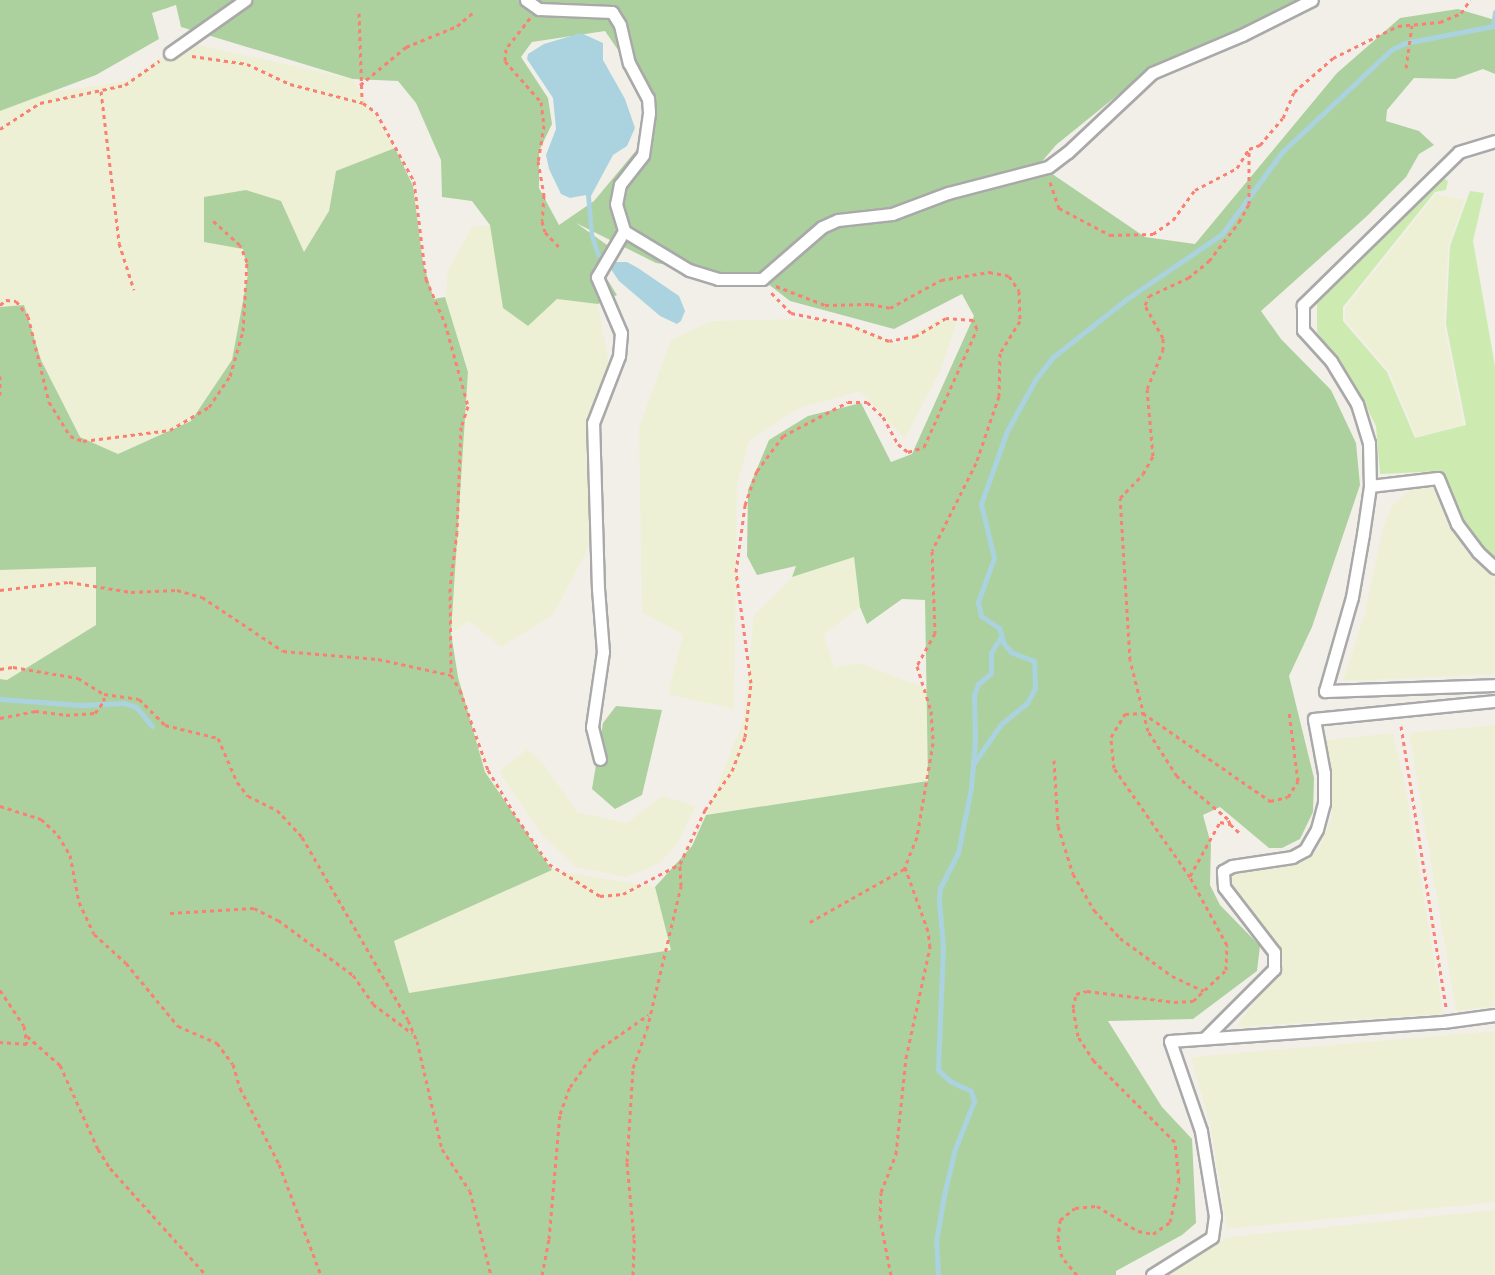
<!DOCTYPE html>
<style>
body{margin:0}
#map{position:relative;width:1495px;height:1275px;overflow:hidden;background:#f2efe9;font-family:"PT Sans Narrow",sans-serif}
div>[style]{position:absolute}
.farmland>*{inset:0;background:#eef0d5}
.grass>*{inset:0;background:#cdebb0}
.forest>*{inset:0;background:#add19e}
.water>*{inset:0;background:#aad3df}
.stream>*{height:5px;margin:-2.5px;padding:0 2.5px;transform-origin:2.5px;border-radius:2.5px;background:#aad3df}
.path>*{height:3px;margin-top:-1.5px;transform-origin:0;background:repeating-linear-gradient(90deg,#fa8072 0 4px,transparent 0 8px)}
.roads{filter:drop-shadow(2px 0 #a9a9a9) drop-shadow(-2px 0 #a9a9a9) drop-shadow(0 2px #a9a9a9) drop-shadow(0 -2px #a9a9a9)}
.lane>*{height:11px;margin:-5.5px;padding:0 5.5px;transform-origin:5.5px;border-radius:5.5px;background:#fff}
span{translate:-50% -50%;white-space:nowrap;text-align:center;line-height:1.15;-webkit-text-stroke:7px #fff;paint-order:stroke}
</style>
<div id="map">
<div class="farmland">
<i style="clip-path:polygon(184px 42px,353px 79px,395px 148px,336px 171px,329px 211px,304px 253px,243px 249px,248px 274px,232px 361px,191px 421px,118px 454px,80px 437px,41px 360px,24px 305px,0 307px,0 111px,46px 93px,127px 81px)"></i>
<i style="clip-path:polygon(1436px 194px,1465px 200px,1448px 246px,1444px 324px,1464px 425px,1416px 437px,1389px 371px,1345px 320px,1346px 307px)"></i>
<i style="clip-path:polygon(491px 225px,503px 308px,557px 298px,598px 304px,611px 374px,598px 404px,588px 549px,553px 615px,501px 647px,469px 621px,451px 633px,468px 372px,445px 297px,448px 270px,472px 227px)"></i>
<i style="clip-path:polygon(798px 319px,853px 326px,897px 344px,938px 320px,957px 321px,941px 369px,905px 439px,860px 391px,797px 409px,749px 441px,737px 485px,734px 709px,668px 694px,683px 635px,642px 612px,639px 427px,671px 340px,712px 321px)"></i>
<i style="clip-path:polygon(1424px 485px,1434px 489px,1464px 549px,1495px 579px,1495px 674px,1343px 681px,1364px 616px,1383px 528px,1392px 506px,1407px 492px)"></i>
<i style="clip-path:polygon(854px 557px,860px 607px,824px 634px,834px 668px,859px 663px,928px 689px,928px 781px,706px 815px,743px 721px,754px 615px,792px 577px)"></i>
<i style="clip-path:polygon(96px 567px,96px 625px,7px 680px,0 679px,0 570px)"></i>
<i style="clip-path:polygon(1495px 725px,1495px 1006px,1456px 1011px,1409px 733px)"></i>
<i style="clip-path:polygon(1393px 733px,1407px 796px,1443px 1014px,1236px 1027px,1278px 971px,1279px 953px,1268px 931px,1237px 901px,1228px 883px,1227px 873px,1303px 861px,1319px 848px,1332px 817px,1326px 740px)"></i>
<i style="clip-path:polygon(527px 749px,542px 762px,577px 812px,626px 823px,662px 796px,696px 806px,677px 844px,660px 863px,626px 877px,576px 867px,543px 836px,499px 772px)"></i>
<i style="clip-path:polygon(552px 870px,655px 887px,671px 950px,409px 993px,393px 941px)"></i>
<i style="clip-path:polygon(1495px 1031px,1495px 1202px,1227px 1229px,1211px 1128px,1191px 1057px)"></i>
<i style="clip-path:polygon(1495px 1210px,1495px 1275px,1164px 1275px,1227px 1237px)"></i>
</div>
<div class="grass">
<i style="clip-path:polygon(1441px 176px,1448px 181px,1446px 190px,1435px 192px,1343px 307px,1343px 321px,1387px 372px,1415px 438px,1466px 425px,1446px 324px,1450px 246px,1470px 191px,1484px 193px,1473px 241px,1495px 366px,1495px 558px,1481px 547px,1462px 519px,1442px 471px,1380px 474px,1376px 426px,1359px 393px,1317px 332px,1317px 300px)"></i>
</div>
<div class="forest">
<i style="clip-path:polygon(evenodd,0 0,1312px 0,1119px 94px,1056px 145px,1039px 165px,1145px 237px,1195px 244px,1337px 73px,1400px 18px,1458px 9px,1495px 20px,1495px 74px,1483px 69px,1455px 79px,1414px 78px,1387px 110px,1386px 121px,1419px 131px,1434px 145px,1419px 154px,1406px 177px,1367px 216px,1261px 311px,1281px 339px,1331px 390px,1356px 443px,1360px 485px,1312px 627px,1289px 676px,1314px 778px,1313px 812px,1300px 839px,1282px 848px,1269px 848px,1220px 807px,1203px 815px,1211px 844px,1210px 885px,1220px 905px,1260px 946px,1257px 971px,1193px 1019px,1108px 1021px,1162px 1107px,1192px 1139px,1196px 1223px,1182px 1235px,1116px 1271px,1116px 1275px,0 1275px,0 679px,7px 680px,96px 625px,96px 567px,0 570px,0 307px,24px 305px,41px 360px,80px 437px,118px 454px,191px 421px,232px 360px,248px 274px,243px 249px,204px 242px,204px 197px,246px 190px,281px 201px,304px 252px,329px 211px,336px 171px,395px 148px,413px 186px,423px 263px,434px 299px,445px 297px,468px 372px,451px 633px,458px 677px,485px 772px,552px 870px,394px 941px,409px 993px,671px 950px,655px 887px,692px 846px,706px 815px,928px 781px,925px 600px,902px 599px,867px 624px,860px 607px,854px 557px,792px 577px,796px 566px,757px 575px,747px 556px,748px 490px,769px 440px,808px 416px,861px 403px,891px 462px,912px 454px,974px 316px,962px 294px,894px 329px,790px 301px,763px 280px,656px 263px,576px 223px,617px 252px,600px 268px,617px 295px,598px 304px,557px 299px,528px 326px,503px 308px,490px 225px,472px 201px,442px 197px,441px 160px,416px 103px,398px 81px,353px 79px,181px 27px,176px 5px,152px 13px,159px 39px,96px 75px,0 111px,0 0,605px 31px,640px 82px,644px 141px,594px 201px,559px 225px,539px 188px,539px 151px,552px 124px,548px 98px,521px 57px,532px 42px,605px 31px)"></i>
<i style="clip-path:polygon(616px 706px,662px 710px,642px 795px,615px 809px,592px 789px,603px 723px)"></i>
</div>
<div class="water">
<i style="clip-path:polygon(581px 33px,603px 43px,603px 60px,625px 99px,635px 128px,627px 146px,613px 155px,591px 196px,594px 234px,601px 256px,597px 258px,590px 237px,586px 195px,570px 198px,561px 194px,549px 169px,546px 155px,556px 129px,553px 98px,527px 59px,528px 54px,544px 44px)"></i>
<i style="clip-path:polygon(614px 262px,627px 262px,638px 268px,679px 296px,685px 311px,681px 321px,677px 324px,660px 316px,619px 281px,608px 265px)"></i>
</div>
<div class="stream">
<i style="left:0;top:699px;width:81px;rotate:4.2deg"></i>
<i style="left:81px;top:705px;width:43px;rotate:-2.7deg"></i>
<i style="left:124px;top:703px;width:13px;rotate:18deg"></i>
<i style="left:136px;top:707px;width:25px;rotate:50deg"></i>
<i style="left:974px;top:763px;width:47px;rotate:-55.3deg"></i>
<i style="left:1001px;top:724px;width:33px;rotate:-39deg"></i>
<i style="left:1027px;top:703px;width:17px;rotate:-62deg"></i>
<i style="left:1035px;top:688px;width:27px;rotate:-92deg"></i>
<i style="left:1034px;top:661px;width:25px;rotate:-159deg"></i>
<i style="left:1011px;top:652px;width:11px;rotate:-131deg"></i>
<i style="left:1004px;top:644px;width:17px;rotate:-107deg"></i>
<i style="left:999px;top:628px;width:22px;rotate:-146deg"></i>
<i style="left:981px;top:616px;width:14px;rotate:-102deg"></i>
<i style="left:978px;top:602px;width:47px;rotate:-70deg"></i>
<i style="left:994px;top:558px;width:56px;rotate:-103.5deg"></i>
<i style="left:981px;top:504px;width:77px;rotate:-70.4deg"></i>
<i style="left:1007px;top:431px;width:58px;rotate:-61.2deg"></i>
<i style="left:1035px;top:380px;width:29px;rotate:-52deg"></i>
<i style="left:1053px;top:357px;width:95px;rotate:-38.2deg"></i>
<i style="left:1128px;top:298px;width:114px;rotate:-34.2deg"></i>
<i style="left:1222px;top:234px;width:102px;rotate:-53.8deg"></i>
<i style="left:1282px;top:152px;width:149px;rotate:-43.1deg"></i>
<i style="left:1391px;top:50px;width:16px;rotate:-27deg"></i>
<i style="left:1405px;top:43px;width:90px;rotate:-10.9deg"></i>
<i style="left:1493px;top:26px;width:14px;rotate:-82deg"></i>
<i style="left:938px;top:1275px;width:33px;rotate:-93deg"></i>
<i style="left:936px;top:1242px;width:48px;rotate:-80.3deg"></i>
<i style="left:944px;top:1195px;width:47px;rotate:-76.6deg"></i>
<i style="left:955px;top:1149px;width:52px;rotate:-68.4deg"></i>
<i style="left:974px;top:1101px;width:10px;rotate:-107deg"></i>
<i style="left:971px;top:1091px;width:23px;rotate:-155deg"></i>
<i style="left:950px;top:1081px;width:16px;rotate:-137deg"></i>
<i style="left:938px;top:1070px;width:123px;rotate:-87.7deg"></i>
<i style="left:943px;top:947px;width:47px;rotate:-94.9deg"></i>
<i style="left:939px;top:900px;width:12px;rotate:-85deg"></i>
<i style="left:940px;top:888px;width:39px;rotate:-63deg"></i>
<i style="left:958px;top:853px;width:66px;rotate:-78.7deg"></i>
<i style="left:971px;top:788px;width:48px;rotate:-85.2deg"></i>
<i style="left:975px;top:740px;width:45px;rotate:-91.3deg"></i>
<i style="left:974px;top:695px;width:12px;rotate:-70deg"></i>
<i style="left:978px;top:684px;width:17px;rotate:-40deg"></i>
<i style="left:991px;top:673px;width:20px;rotate:-90deg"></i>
<i style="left:991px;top:653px;width:17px;rotate:-59deg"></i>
</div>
<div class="path">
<i style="left:359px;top:13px;width:88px;rotate:88deg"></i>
<i style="left:530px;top:18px;width:39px;rotate:128deg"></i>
<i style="left:506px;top:49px;width:12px;rotate:95deg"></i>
<i style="left:505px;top:61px;width:55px;rotate:48.7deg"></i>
<i style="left:541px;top:102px;width:23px;rotate:83deg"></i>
<i style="left:544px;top:125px;width:36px;rotate:99deg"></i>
<i style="left:538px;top:161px;width:35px;rotate:80deg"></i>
<i style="left:544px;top:195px;width:26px;rotate:94deg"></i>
<i style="left:542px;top:221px;width:11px;rotate:75deg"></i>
<i style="left:545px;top:232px;width:22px;rotate:47deg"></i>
<i style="left:192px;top:56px;width:56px;rotate:8.3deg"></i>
<i style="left:247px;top:64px;width:47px;rotate:24.9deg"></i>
<i style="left:290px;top:84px;width:75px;rotate:14.6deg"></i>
<i style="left:363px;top:103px;width:16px;rotate:35deg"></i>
<i style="left:376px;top:112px;width:79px;rotate:61.2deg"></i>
<i style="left:414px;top:181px;width:99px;rotate:83deg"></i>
<i style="left:426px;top:279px;width:48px;rotate:66.6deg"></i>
<i style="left:445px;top:323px;width:86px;rotate:74.5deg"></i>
<i style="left:468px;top:406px;width:22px;rotate:108deg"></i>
<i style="left:461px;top:427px;width:105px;rotate:92.2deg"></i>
<i style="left:457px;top:532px;width:56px;rotate:97.1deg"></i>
<i style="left:450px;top:588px;width:87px;rotate:89.3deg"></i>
<i style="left:451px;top:675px;width:17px;rotate:59deg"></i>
<i style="left:460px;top:690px;width:85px;rotate:70.7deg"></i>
<i style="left:488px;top:770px;width:56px;rotate:58.9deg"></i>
<i style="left:517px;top:818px;width:56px;rotate:55.2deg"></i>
<i style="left:549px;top:864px;width:60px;rotate:32.1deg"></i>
<i style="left:600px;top:896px;width:23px;rotate:-5deg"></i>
<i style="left:623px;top:894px;width:64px;rotate:-27.8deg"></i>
<i style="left:680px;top:864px;width:60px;rotate:-65.2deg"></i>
<i style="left:705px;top:810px;width:47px;rotate:-55.3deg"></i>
<i style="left:732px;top:771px;width:36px;rotate:-69deg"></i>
<i style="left:745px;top:737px;width:54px;rotate:-83.7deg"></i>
<i style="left:751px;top:683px;width:112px;rotate:-97.7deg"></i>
<i style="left:736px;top:572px;width:68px;rotate:-82.3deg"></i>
<i style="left:745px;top:505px;width:36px;rotate:-71deg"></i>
<i style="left:757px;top:471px;width:44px;rotate:-53.4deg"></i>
<i style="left:783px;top:436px;width:73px;rotate:-27.6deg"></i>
<i style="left:848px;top:402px;width:19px"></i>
<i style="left:867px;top:402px;width:22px;rotate:43deg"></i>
<i style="left:883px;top:417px;width:31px;rotate:61deg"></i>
<i style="left:898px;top:444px;width:13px;rotate:39deg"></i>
<i style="left:908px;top:452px;width:17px;rotate:-17deg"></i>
<i style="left:924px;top:447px;width:129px;rotate:-65.8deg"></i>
<i style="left:977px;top:329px;width:10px;rotate:-114deg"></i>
<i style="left:973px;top:320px;width:27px;rotate:-176deg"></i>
<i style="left:946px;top:318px;width:35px;rotate:149deg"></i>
<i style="left:916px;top:336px;width:27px;rotate:170deg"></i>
<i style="left:889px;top:341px;width:42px;rotate:-157.7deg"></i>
<i style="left:850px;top:325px;width:60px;rotate:-168.5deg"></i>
<i style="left:791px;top:313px;width:30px;rotate:-134deg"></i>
<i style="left:1406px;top:68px;width:43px;rotate:-82.1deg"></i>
<i style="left:360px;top:85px;width:60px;rotate:-39.6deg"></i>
<i style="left:406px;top:47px;width:55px;rotate:-22.4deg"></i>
<i style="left:457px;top:26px;width:23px;rotate:-40deg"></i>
<i style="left:101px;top:91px;width:153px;rotate:83.2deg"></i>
<i style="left:119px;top:243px;width:49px;rotate:72.3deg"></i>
<i style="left:0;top:129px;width:48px;rotate:-33deg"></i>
<i style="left:40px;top:103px;width:87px;rotate:-12deg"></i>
<i style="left:125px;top:85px;width:42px;rotate:-35.2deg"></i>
<i style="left:1050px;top:182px;width:28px;rotate:71deg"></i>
<i style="left:1059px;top:208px;width:58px;rotate:27.9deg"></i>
<i style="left:1110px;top:235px;width:43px;rotate:-1.3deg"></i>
<i style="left:1153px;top:234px;width:24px;rotate:-35deg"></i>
<i style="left:1173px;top:220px;width:37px;rotate:-54deg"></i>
<i style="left:1195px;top:190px;width:47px;rotate:-27.6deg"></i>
<i style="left:1237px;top:168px;width:22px;rotate:-58deg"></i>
<i style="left:1249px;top:149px;width:12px;rotate:-20deg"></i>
<i style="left:1260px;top:145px;width:35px;rotate:-50deg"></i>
<i style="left:1283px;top:118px;width:28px;rotate:-67deg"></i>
<i style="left:1294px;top:92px;width:52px;rotate:-41.1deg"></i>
<i style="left:1333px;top:58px;width:72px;rotate:-26.2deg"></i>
<i style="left:1398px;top:26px;width:42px;rotate:-5.4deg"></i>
<i style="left:1440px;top:22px;width:23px;rotate:-23deg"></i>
<i style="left:1461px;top:13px;width:16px;rotate:-55deg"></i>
<i style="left:776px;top:286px;width:53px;rotate:21.2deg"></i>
<i style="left:825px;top:305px;width:45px;rotate:-1.3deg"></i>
<i style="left:870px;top:304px;width:20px;rotate:11deg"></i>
<i style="left:890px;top:308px;width:58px;rotate:-28.8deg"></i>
<i style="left:941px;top:280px;width:49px;rotate:-9.5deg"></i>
<i style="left:989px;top:272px;width:20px;rotate:11deg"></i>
<i style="left:1009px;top:276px;width:18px;rotate:56deg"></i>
<i style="left:1019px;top:291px;width:30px;rotate:88deg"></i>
<i style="left:1020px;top:321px;width:38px;rotate:122deg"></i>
<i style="left:1000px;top:353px;width:43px;rotate:91.3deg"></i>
<i style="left:999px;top:396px;width:71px;rotate:108.9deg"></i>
<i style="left:976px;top:463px;width:98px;rotate:116.6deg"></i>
<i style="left:932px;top:551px;width:82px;rotate:87.9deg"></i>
<i style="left:935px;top:633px;width:38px;rotate:119deg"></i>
<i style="left:917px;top:666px;width:47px;rotate:72.7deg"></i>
<i style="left:931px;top:711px;width:32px;rotate:86deg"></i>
<i style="left:933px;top:743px;width:95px;rotate:99.7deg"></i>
<i style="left:917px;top:837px;width:35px;rotate:112deg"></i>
<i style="left:904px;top:869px;width:110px;rotate:150.6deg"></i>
<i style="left:0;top:305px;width:8px;rotate:-40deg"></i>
<i style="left:6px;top:300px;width:10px;rotate:6deg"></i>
<i style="left:16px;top:301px;width:19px;rotate:51deg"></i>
<i style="left:28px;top:316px;width:89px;rotate:76.3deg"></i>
<i style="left:49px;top:402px;width:40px;rotate:58deg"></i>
<i style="left:70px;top:436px;width:14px;rotate:21deg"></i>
<i style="left:83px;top:441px;width:88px;rotate:-7.2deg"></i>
<i style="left:170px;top:430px;width:45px;rotate:-30.5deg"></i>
<i style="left:209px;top:407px;width:37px;rotate:-56deg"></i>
<i style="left:230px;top:376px;width:47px;rotate:-73.9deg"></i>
<i style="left:243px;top:331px;width:69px;rotate:-86.7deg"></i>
<i style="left:247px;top:262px;width:18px;rotate:-112deg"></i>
<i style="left:240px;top:245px;width:36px;rotate:-138deg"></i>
<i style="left:0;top:376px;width:19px;rotate:90deg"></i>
<i style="left:0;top:590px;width:69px;rotate:-6.6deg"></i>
<i style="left:69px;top:582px;width:63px;rotate:9.2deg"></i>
<i style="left:131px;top:592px;width:46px;rotate:-2.5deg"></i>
<i style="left:177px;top:590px;width:26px;rotate:16deg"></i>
<i style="left:202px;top:597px;width:97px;rotate:33.7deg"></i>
<i style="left:283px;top:651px;width:95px;rotate:4.8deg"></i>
<i style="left:378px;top:659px;width:75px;rotate:12.4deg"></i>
<i style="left:0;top:669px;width:13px;rotate:-9deg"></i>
<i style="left:13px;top:667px;width:66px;rotate:9.6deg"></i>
<i style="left:78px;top:678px;width:31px;rotate:32deg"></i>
<i style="left:104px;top:694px;width:35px;rotate:8deg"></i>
<i style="left:139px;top:699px;width:37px;rotate:45deg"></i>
<i style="left:165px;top:725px;width:55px;rotate:13.8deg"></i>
<i style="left:218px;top:738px;width:48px;rotate:66.6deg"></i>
<i style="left:237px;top:782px;width:18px;rotate:52deg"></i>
<i style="left:248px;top:796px;width:32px;rotate:26deg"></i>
<i style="left:277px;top:810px;width:37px;rotate:47deg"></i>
<i style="left:302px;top:837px;width:211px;rotate:59.9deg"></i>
<i style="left:408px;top:1020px;width:23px;rotate:67deg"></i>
<i style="left:417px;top:1041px;width:111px;rotate:77deg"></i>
<i style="left:442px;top:1149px;width:50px;rotate:56.3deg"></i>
<i style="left:470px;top:1191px;width:87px;rotate:76deg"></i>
<i style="left:0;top:718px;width:36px;rotate:-11deg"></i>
<i style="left:35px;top:711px;width:31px;rotate:7deg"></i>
<i style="left:66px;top:715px;width:29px;rotate:-4deg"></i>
<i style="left:95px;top:713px;width:15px;rotate:-53deg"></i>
<i style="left:104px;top:701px;width:7px;rotate:-90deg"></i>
<i style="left:1401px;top:726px;width:285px;rotate:80.9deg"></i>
<i style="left:1054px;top:760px;width:66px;rotate:86.5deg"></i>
<i style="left:1058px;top:826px;width:50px;rotate:72.6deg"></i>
<i style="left:1073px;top:874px;width:42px;rotate:59.7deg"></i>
<i style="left:1094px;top:910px;width:38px;rotate:47deg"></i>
<i style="left:1120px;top:938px;width:64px;rotate:36.2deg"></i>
<i style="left:1172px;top:976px;width:35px;rotate:25deg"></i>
<i style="left:0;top:806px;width:43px;rotate:17.6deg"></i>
<i style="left:41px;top:819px;width:23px;rotate:43deg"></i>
<i style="left:58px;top:835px;width:23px;rotate:59deg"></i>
<i style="left:70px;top:855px;width:48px;rotate:79.2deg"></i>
<i style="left:79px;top:902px;width:35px;rotate:65deg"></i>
<i style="left:94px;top:934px;width:43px;rotate:42.2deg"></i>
<i style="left:126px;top:963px;width:82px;rotate:50.5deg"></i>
<i style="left:178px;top:1026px;width:43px;rotate:23.6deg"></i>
<i style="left:217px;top:1043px;width:26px;rotate:53deg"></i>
<i style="left:233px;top:1064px;width:25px;rotate:74deg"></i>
<i style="left:240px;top:1088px;width:85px;rotate:62.8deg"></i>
<i style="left:279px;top:1164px;width:119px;rotate:69.3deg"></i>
<i style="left:1230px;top:824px;width:5px;rotate:-112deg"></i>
<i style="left:1228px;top:819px;width:67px;rotate:-139.9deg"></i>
<i style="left:1177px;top:776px;width:54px;rotate:-122.8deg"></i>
<i style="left:1148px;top:731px;width:73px;rotate:-104.2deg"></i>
<i style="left:1130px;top:660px;width:162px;rotate:-93.5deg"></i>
<i style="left:1120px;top:498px;width:33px;rotate:-46deg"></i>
<i style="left:1143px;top:474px;width:21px;rotate:-61deg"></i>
<i style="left:1153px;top:456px;width:67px;rotate:-95.1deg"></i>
<i style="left:1147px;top:389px;width:42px;rotate:-67.7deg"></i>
<i style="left:1163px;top:350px;width:12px;rotate:-90deg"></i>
<i style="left:1163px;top:338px;width:38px;rotate:-119deg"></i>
<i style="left:1145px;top:305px;width:10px;rotate:-66deg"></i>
<i style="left:1149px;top:296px;width:43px;rotate:-24.8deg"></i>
<i style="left:1188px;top:278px;width:27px;rotate:-39deg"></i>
<i style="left:1209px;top:261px;width:49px;rotate:-52.4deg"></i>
<i style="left:1239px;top:222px;width:21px;rotate:-61deg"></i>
<i style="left:1249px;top:204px;width:55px;rotate:-90deg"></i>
<i style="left:1190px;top:876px;width:62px;rotate:-60.9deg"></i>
<i style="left:1220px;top:822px;width:10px;rotate:11deg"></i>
<i style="left:1230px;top:824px;width:16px;rotate:43deg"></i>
<i style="left:170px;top:913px;width:84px;rotate:-3.4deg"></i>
<i style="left:254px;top:908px;width:27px;rotate:27deg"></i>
<i style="left:278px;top:920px;width:93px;rotate:36.3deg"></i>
<i style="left:353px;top:975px;width:35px;rotate:55deg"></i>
<i style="left:373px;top:1004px;width:49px;rotate:36.6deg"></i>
<i style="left:0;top:990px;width:43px;rotate:56.3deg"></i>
<i style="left:24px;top:1026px;width:18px;rotate:81deg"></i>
<i style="left:27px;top:1044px;width:27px;rotate:-176deg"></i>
<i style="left:27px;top:1036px;width:44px;rotate:41.3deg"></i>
<i style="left:60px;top:1065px;width:92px;rotate:65.7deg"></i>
<i style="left:98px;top:1149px;width:22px;rotate:58deg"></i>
<i style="left:110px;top:1168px;width:144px;rotate:48.1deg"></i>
<i style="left:542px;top:1275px;width:37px;rotate:-79deg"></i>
<i style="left:549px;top:1239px;width:125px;rotate:-85deg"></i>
<i style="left:560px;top:1114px;width:29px;rotate:-70deg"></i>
<i style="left:570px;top:1087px;width:43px;rotate:-54.5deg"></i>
<i style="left:595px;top:1052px;width:65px;rotate:-34.9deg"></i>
<i style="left:633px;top:1275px;width:37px;rotate:-88deg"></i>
<i style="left:634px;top:1238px;width:76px;rotate:-95.3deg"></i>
<i style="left:627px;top:1162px;width:94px;rotate:-86.3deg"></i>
<i style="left:633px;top:1068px;width:41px;rotate:-70.3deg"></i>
<i style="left:647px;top:1029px;width:147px;rotate:-76.6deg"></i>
<i style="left:681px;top:886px;width:22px;rotate:-93deg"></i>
<i style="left:891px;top:1275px;width:57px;rotate:-101.1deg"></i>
<i style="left:880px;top:1219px;width:27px;rotate:-88deg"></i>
<i style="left:881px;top:1192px;width:41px;rotate:-68.5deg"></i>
<i style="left:896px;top:1154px;width:97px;rotate:-84.1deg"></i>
<i style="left:906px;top:1058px;width:114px;rotate:-77.8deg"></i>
<i style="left:930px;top:947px;width:16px;rotate:-97deg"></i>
<i style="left:928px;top:931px;width:68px;rotate:-109.8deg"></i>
<i style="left:1077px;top:1275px;width:23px;rotate:-130deg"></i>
<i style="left:1062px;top:1257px;width:18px;rotate:-103deg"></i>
<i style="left:1058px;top:1239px;width:19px;rotate:-84deg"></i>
<i style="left:1060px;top:1220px;width:19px;rotate:-39deg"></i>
<i style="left:1075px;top:1208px;width:22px;rotate:-5deg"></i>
<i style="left:1097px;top:1206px;width:48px;rotate:31.4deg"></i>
<i style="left:1138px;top:1231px;width:15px;rotate:11deg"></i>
<i style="left:1153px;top:1234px;width:21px;rotate:-35deg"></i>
<i style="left:1170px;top:1222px;width:42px;rotate:-77.6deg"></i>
<i style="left:1179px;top:1181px;width:39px;rotate:-96deg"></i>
<i style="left:1175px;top:1142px;width:115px;rotate:-135deg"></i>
<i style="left:1094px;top:1061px;width:30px;rotate:-123deg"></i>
<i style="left:1078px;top:1036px;width:28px;rotate:-100deg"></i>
<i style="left:1073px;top:1008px;width:14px;rotate:-78deg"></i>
<i style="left:1076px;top:994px;width:11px;rotate:-15deg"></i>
<i style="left:1087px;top:991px;width:88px;rotate:7.2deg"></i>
<i style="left:1174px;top:1002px;width:19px;rotate:-3deg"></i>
<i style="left:1193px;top:1001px;width:45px;rotate:-43.2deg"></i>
<i style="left:1226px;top:970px;width:25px;rotate:-88deg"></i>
<i style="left:1227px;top:945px;width:77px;rotate:-118.6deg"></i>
<i style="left:1190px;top:877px;width:133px;rotate:-124.9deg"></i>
<i style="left:1114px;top:768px;width:31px;rotate:-96deg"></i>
<i style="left:1111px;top:737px;width:27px;rotate:-59deg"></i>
<i style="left:1125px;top:714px;width:18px;rotate:-3deg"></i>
<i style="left:1143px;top:713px;width:155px;rotate:34.7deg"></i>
<i style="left:1270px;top:801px;width:18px;rotate:-13deg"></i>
<i style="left:1288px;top:797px;width:19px;rotate:-58deg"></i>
<i style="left:1298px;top:781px;width:70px;rotate:-97.4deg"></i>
</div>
<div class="roads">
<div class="lane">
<i style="left:526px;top:0;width:16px;rotate:35deg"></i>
<i style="left:539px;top:9px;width:73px;rotate:2.4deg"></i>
<i style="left:612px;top:12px;width:15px;rotate:58deg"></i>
<i style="left:620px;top:25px;width:39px;rotate:77deg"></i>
<i style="left:629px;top:63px;width:40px;rotate:62deg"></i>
<i style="left:648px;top:98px;width:15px;rotate:86deg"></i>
<i style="left:649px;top:113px;width:42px;rotate:98.1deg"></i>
<i style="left:643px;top:155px;width:37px;rotate:128deg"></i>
<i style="left:620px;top:184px;width:20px;rotate:101deg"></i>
<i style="left:616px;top:204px;width:28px;rotate:73deg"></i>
<i style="left:624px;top:231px;width:76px;rotate:31deg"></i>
<i style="left:689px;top:270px;width:30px;rotate:17deg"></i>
<i style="left:718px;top:279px;width:44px"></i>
<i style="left:762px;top:279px;width:79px;rotate:-40.9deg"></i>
<i style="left:822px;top:227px;width:17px;rotate:-24deg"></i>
<i style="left:838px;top:220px;width:54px;rotate:-6.3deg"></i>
<i style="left:892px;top:214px;width:60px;rotate:-20.6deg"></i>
<i style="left:948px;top:193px;width:103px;rotate:-14.6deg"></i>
<i style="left:1048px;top:167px;width:25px;rotate:-37deg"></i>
<i style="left:1068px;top:152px;width:115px;rotate:-43.2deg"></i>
<i style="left:1152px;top:73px;width:98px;rotate:-22.9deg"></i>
<i style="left:1242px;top:35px;width:78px;rotate:-26.6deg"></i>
<i style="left:170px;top:53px;width:92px;rotate:-35.2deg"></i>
<i style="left:1495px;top:141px;width:38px;rotate:163deg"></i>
<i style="left:1459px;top:152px;width:219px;rotate:135.6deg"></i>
<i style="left:1303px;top:305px;width:25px;rotate:90deg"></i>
<i style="left:1303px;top:330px;width:42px;rotate:47.9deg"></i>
<i style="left:1331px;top:361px;width:50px;rotate:58.8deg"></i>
<i style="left:1357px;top:404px;width:41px;rotate:72.9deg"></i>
<i style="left:1369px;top:443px;width:43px;rotate:88.7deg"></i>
<i style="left:1370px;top:486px;width:49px;rotate:98.3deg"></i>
<i style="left:1363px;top:534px;width:64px;rotate:99.9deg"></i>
<i style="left:1352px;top:597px;width:98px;rotate:106deg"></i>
<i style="left:1325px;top:691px;width:170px;rotate:-2deg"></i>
<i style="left:1370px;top:486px;width:68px;rotate:-6.7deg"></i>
<i style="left:1438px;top:478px;width:50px;rotate:67.6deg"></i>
<i style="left:1457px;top:524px;width:35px;rotate:53deg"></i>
<i style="left:1478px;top:552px;width:23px;rotate:43deg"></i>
<i style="left:600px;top:759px;width:33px;rotate:-104deg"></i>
<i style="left:592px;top:727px;width:76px;rotate:-81.7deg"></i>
<i style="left:603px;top:652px;width:63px;rotate:-94.5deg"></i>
<i style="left:598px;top:589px;width:166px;rotate:-91.7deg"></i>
<i style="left:593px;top:423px;width:72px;rotate:-68.8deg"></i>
<i style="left:619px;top:356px;width:23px;rotate:-85deg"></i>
<i style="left:621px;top:333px;width:61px;rotate:-113.2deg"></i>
<i style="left:597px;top:277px;width:53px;rotate:-59.6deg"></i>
<i style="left:1205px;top:1038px;width:98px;rotate:-45deg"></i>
<i style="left:1274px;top:969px;width:17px;rotate:-90deg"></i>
<i style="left:1274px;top:952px;width:82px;rotate:-127.6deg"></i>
<i style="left:1224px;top:887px;width:16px;rotate:-94deg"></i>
<i style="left:1223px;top:871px;width:10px;rotate:-29deg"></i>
<i style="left:1232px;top:866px;width:61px;rotate:-8.5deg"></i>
<i style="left:1292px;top:857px;width:15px;rotate:-28deg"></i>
<i style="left:1305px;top:850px;width:24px;rotate:-60deg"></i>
<i style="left:1317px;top:829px;width:27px;rotate:-75deg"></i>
<i style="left:1324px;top:803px;width:30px;rotate:-90deg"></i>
<i style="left:1324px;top:773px;width:55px;rotate:-100.5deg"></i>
<i style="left:1314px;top:719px;width:182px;rotate:-5.7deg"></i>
<i style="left:1152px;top:1275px;width:71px;rotate:-32.3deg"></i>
<i style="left:1212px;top:1237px;width:21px;rotate:-82deg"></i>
<i style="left:1215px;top:1216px;width:86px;rotate:-99.4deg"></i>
<i style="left:1201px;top:1131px;width:95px;rotate:-109deg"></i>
<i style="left:1170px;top:1041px;width:274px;rotate:-4deg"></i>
<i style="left:1443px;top:1022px;width:52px;rotate:-7.7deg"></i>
</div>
</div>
</div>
